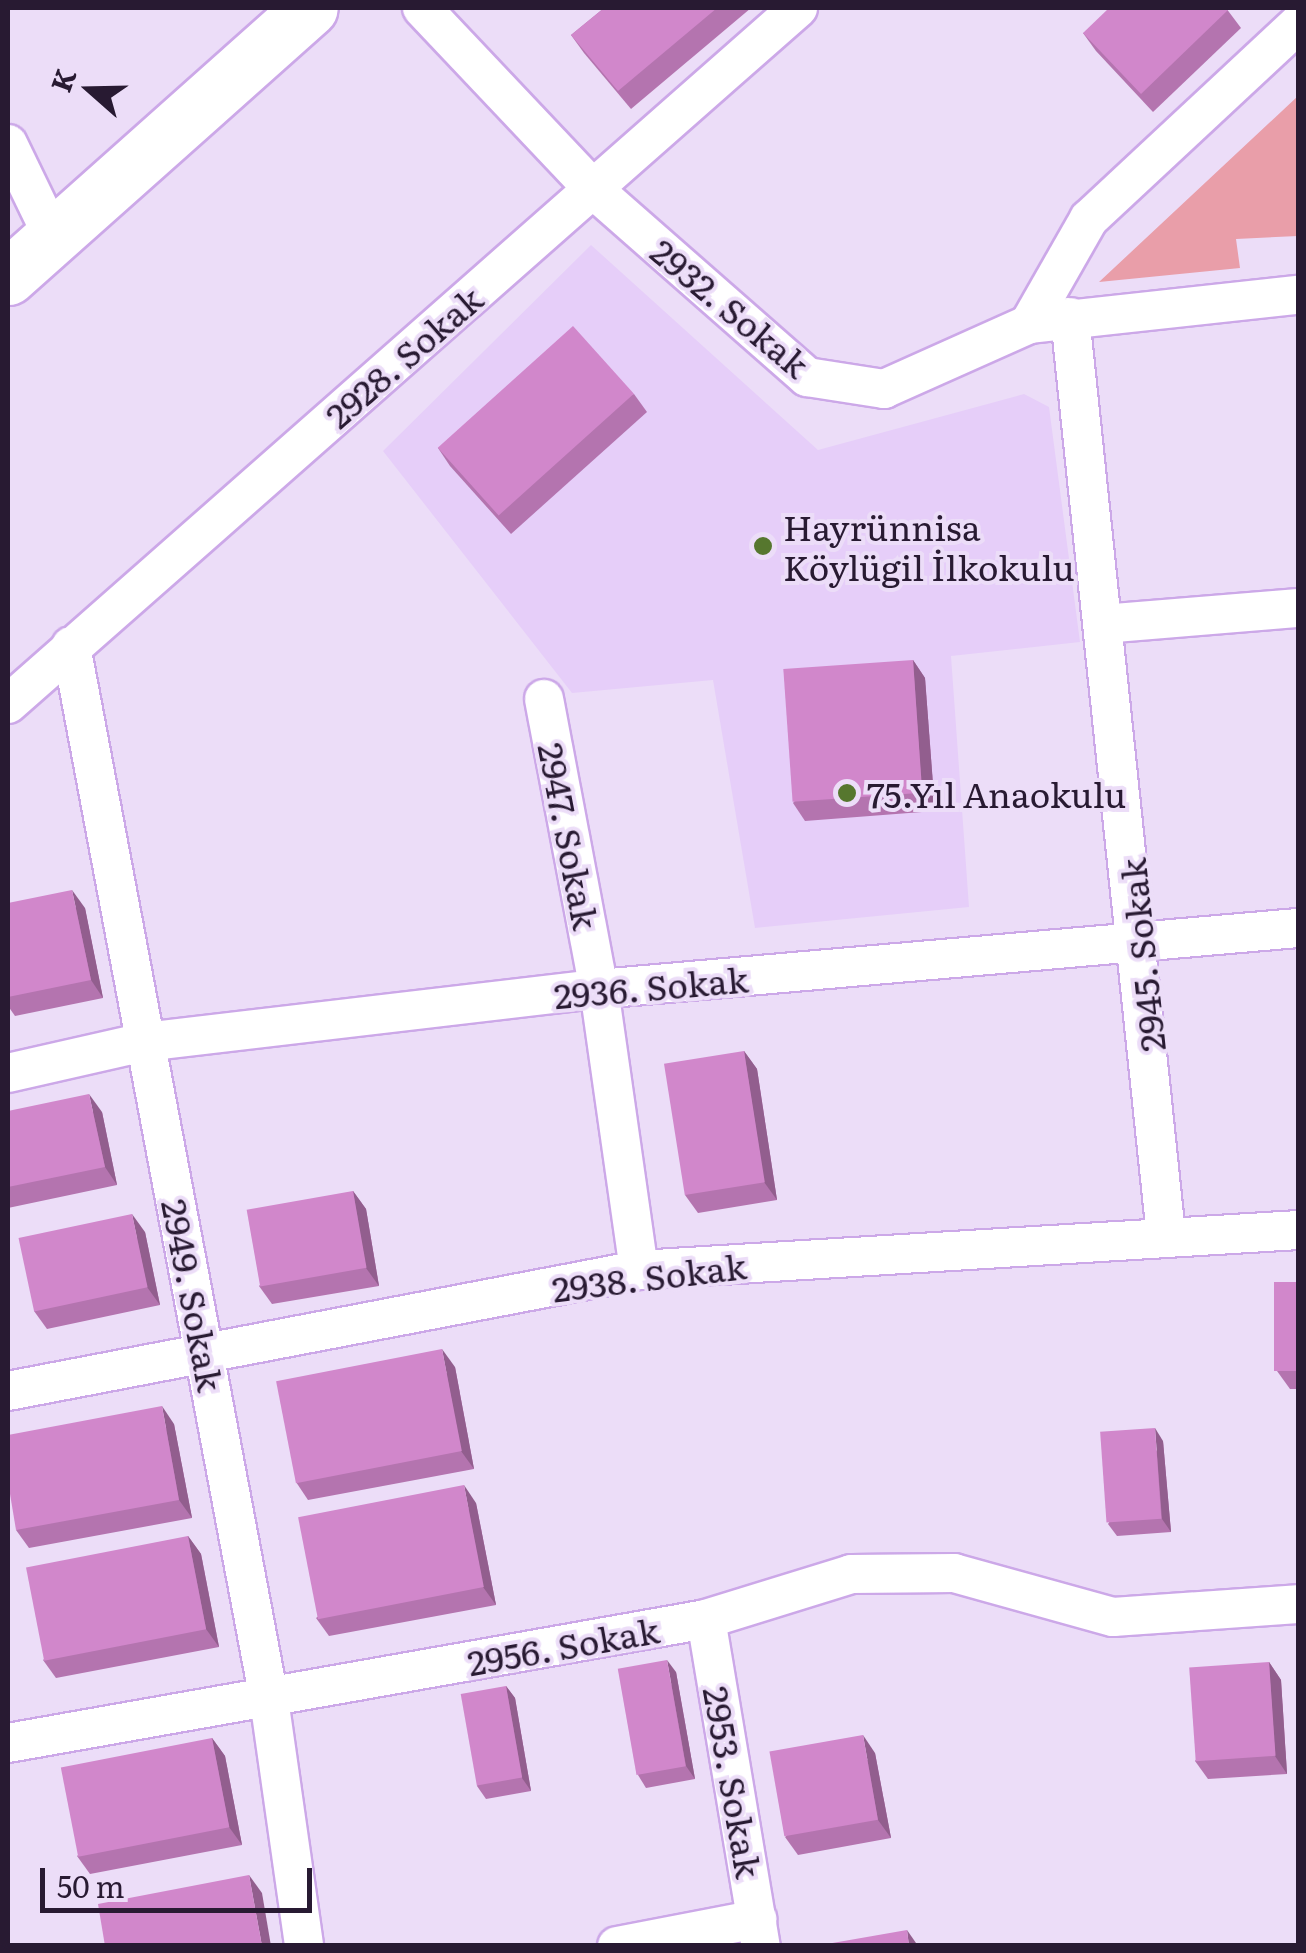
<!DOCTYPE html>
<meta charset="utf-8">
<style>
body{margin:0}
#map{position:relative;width:1306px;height:1953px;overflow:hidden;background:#ecddf8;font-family:Literata,serif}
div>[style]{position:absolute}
.built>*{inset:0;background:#e6cef9}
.green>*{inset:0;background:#e99ea9}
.roads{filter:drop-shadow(2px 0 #cca8e8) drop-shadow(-2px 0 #cca8e8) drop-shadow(0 2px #cca8e8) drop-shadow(0 -2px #cca8e8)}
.street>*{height:38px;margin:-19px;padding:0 19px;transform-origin:19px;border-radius:19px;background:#fff}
.secondary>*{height:55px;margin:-27.5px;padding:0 27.5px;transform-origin:27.5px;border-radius:27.5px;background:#fff}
.wall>*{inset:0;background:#b474af}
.shaded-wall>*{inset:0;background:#925e8e}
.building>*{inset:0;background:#d187cb;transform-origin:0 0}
.dots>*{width:28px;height:28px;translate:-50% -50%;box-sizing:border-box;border:5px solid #ecddf8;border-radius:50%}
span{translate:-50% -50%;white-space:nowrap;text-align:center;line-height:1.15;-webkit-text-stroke:8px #ecddf8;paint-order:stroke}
.street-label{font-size:35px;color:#281a32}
.poi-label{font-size:35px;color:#281a32}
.left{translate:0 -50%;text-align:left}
.frame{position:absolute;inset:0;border:10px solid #281a32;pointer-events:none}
.north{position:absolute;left:40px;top:40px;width:100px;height:100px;-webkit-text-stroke:8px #ecddf8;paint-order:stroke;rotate:290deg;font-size:28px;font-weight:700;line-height:40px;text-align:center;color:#281a32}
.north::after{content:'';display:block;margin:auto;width:35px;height:45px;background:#281a32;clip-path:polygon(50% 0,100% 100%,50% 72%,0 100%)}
.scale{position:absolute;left:40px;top:1868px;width:272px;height:45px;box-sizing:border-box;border:5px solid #281a32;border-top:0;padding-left:12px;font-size:30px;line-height:35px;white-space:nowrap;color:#281a32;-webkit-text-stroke:8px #ecddf8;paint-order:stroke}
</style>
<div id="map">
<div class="built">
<i style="clip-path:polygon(591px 245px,818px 450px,1024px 394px,1049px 407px,1080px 642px,951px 656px,969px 907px,755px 928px,713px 680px,572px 693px,383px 451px)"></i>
</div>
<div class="green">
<i style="clip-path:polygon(1298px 96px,1298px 236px,1236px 239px,1240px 268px,1099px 282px)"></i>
</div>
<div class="roads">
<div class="street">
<i style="left:422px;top:8px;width:249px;rotate:46.6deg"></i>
<i style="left:593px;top:189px;width:285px;rotate:41.3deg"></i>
<i style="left:807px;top:377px;width:78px;rotate:8.9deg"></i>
<i style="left:884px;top:389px;width:159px;rotate:-24.1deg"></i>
<i style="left:1029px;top:324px;width:271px;rotate:-6.2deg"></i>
<i style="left:8px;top:144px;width:103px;rotate:64.2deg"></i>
<i style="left:1070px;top:317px;width:923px;rotate:84.03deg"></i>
<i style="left:1029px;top:324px;width:121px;rotate:-60.3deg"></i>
<i style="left:1089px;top:219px;width:286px;rotate:-43deg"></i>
<i style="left:1103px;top:624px;width:196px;rotate:-4.7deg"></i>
<i style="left:71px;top:646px;width:1071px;rotate:79.35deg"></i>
<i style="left:269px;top:1699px;width:249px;rotate:81.9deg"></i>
<i style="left:544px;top:699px;width:295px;rotate:79.3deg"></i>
<i style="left:599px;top:989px;width:284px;rotate:81.9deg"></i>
<i style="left:8px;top:704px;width:1053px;rotate:-41.38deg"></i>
<i style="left:8px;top:1073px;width:140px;rotate:-12.8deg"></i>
<i style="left:145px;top:1042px;width:457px;rotate:-6.7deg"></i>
<i style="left:599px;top:989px;width:702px;rotate:-4.99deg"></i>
<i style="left:8px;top:1391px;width:642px;rotate:-10.86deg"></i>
<i style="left:639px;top:1270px;width:660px;rotate:-3.47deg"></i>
<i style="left:706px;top:1619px;width:332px;rotate:80.5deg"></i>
<i style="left:8px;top:1743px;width:709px;rotate:-10.07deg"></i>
<i style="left:706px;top:1619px;width:152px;rotate:-17.2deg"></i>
<i style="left:851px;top:1574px;width:103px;rotate:-0.6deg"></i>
<i style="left:954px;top:1573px;width:165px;rotate:15.5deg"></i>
<i style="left:1113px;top:1617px;width:185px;rotate:-4deg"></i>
<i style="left:617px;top:1946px;width:143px;rotate:-10.9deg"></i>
</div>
<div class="secondary">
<i style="left:8px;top:277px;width:404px;rotate:-41.7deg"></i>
</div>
</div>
<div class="wall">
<i style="clip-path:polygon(604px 8px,751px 8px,631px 109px,584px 53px,571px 35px)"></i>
<i style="clip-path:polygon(1226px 8px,1241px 28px,1153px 112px,1096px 51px,1083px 33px)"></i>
<i style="clip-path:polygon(634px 394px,647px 412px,511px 534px,450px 466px,438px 448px)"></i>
<i style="clip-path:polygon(913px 660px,925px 678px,935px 811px,805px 821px,793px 803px)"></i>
<i style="clip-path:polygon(8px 903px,85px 908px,103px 998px,15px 1016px,8px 1006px)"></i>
<i style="clip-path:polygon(744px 1051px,757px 1069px,777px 1200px,698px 1213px,685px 1195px)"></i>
<i style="clip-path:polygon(8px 1111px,102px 1112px,117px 1185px,8px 1208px)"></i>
<i style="clip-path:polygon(353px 1191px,366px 1209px,379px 1286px,272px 1304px,259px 1286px)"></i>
<i style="clip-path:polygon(145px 1232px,160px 1305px,47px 1329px,34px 1311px)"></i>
<i style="clip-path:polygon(1298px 1282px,1298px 1389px,1290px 1389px,1277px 1371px)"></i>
<i style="clip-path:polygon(455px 1367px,474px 1469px,308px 1500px,296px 1482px)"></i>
<i style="clip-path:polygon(174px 1424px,192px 1518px,29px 1548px,16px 1530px)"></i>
<i style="clip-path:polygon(1163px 1441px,1171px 1532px,1117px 1536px,1108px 1524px)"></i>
<i style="clip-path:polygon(476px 1503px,496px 1605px,329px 1636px,316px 1618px)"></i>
<i style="clip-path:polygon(188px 1536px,201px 1554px,219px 1647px,56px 1678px,43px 1660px)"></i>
<i style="clip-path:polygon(1269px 1662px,1281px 1680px,1287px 1774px,1208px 1779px,1195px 1761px)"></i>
<i style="clip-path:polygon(676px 1672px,695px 1779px,646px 1788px,638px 1775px)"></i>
<i style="clip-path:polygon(506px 1686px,515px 1698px,531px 1791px,486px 1799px,477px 1786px)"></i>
<i style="clip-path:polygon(212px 1738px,225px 1756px,242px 1845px,90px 1874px,77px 1856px)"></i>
<i style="clip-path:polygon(875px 1753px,891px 1838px,798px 1855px,785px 1837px)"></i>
</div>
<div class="shaded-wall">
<i style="clip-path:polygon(913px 660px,925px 678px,935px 811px,922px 793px)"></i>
<i style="clip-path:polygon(72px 890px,85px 908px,103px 998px,91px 980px)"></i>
<i style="clip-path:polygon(744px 1051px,757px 1069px,777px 1200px,764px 1182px)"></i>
<i style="clip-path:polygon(89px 1094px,102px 1112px,117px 1185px,105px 1167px)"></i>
<i style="clip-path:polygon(353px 1191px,366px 1209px,379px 1286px,366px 1268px)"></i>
<i style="clip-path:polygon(132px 1214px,145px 1232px,160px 1305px,147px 1287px)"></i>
<i style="clip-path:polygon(442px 1349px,455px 1367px,474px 1469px,461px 1451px)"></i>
<i style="clip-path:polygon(162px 1406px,174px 1424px,192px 1518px,179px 1500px)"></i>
<i style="clip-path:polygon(1155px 1428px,1163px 1441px,1171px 1532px,1162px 1519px)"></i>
<i style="clip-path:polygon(464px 1485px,476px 1503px,496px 1605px,483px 1587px)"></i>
<i style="clip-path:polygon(188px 1536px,201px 1554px,219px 1647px,206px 1629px)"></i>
<i style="clip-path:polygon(667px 1660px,676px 1672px,695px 1779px,686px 1766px)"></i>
<i style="clip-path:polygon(1269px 1662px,1281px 1680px,1287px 1774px,1275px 1756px)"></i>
<i style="clip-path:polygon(506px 1686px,515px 1698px,531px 1791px,522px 1778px)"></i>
<i style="clip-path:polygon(863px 1735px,875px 1753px,891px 1838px,878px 1820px)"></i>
<i style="clip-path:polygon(212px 1738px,225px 1756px,242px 1845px,229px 1827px)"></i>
<i style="clip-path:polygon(249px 1875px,262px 1893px,271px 1946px,262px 1946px)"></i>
<i style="clip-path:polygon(907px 1930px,916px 1943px,916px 1946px,909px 1946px)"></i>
</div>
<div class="building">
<i style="clip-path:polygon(604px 8px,717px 8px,618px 91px,571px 35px)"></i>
<i style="clip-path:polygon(1109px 8px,1226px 8px,1228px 10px,1141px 94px,1083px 33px)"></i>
<i style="left:573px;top:326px;width:91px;height:182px;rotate:48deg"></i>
<i style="left:913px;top:660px;width:133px;height:130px;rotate:86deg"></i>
<i style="clip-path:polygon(72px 890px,91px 980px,8px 997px,8px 903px)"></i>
<i style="left:744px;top:1051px;width:133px;height:81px;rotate:81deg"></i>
<i style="clip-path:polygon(89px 1094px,105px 1167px,8px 1187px,8px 1111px)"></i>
<i style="left:353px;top:1191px;width:78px;height:108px;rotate:80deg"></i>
<i style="left:132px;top:1214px;width:75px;height:116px;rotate:78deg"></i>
<i style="left:1274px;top:1282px;width:24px;height:89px"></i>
<i style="left:442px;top:1349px;width:104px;height:169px;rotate:79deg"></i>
<i style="clip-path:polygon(162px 1406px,179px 1500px,16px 1530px,8px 1482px,8px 1435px)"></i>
<i style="left:1155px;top:1428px;width:91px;height:55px;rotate:86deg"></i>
<i style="left:464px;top:1485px;width:104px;height:169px;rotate:79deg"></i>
<i style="left:188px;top:1536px;width:95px;height:165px;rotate:79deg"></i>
<i style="left:667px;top:1660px;width:108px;height:50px;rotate:80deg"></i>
<i style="left:1269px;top:1662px;width:94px;height:80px;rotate:86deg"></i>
<i style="left:506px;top:1686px;width:93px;height:46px;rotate:80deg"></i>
<i style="left:863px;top:1735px;width:86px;height:95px;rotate:80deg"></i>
<i style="left:212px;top:1738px;width:91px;height:154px;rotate:79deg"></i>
<i style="clip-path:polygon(249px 1875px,262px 1946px,105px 1946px,98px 1904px)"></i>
<i style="clip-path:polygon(907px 1930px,909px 1946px,821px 1946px,821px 1945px)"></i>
</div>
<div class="dots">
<i style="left:763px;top:546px;background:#56772e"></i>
<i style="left:847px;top:793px;background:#56772e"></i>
</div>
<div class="street-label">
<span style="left:731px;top:307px;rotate:40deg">2932. Sokak</span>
<span style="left:403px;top:356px;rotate:-41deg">2928. Sokak</span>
<span style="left:570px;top:836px;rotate:79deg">2947. Sokak</span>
<span style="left:1141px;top:955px;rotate:-96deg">2945. Sokak</span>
<span style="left:651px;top:986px;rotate:-5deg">2936. Sokak</span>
<span style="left:649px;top:1276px;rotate:-7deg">2938. Sokak</span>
<span style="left:194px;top:1295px;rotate:79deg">2949. Sokak</span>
<span style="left:563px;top:1645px;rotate:-10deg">2956. Sokak</span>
<span style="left:734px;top:1782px;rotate:80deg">2953. Sokak</span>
</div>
<div class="poi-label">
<span class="left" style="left:783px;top:546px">Hayrünnisa<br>Köylügil İlkokulu</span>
<span class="left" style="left:867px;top:793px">75.Yıl Anaokulu</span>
</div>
<div class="frame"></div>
<div class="north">K</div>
<div class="scale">50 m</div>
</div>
